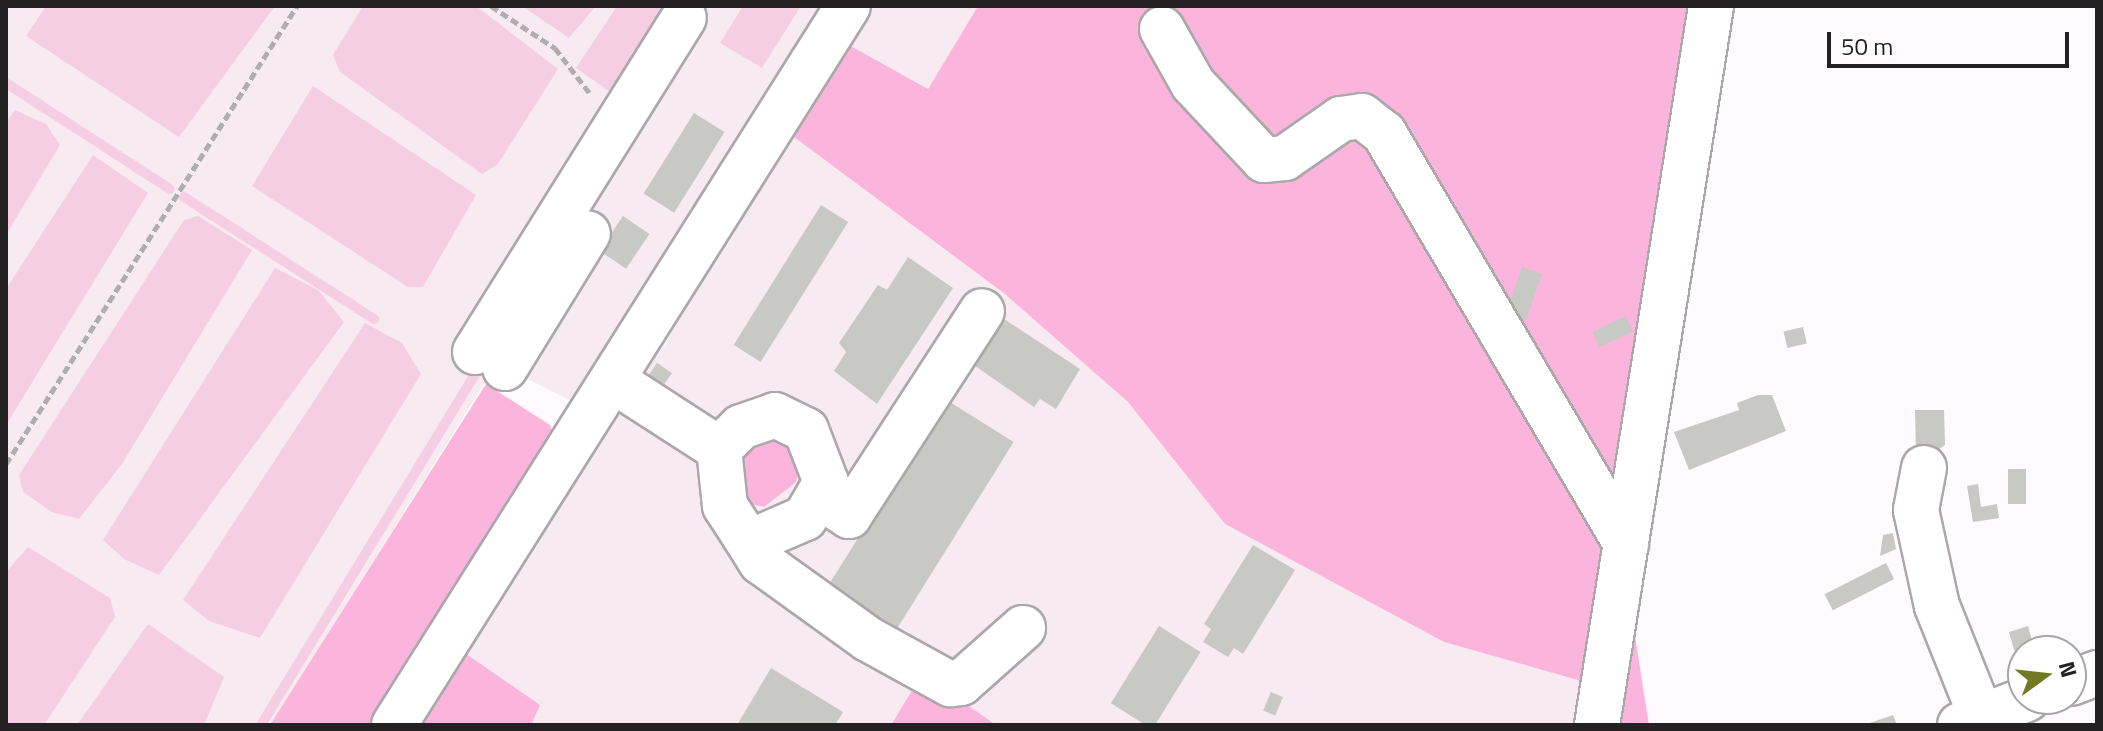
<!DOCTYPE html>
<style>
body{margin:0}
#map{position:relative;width:2103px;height:731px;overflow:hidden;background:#fffafd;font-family:"Titillium Web",sans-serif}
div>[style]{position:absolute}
.built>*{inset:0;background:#f7ebf1}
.green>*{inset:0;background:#fbb5dd}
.water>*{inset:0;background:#f5cee4}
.stream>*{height:10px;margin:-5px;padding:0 5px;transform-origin:5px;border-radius:5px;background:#f5cee4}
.building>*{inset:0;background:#c8c8c5;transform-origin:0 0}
.path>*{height:5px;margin-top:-2.5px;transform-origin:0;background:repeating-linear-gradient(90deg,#b1adaf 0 8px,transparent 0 12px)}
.roads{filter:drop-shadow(2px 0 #aca8aa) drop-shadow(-2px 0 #aca8aa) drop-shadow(0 2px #aca8aa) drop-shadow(0 -2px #aca8aa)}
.minor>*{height:44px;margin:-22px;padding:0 22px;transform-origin:22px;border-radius:22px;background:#fff}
span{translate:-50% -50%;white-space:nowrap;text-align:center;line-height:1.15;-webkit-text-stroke:6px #fff;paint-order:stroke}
.frame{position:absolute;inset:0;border:8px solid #232122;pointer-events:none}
.north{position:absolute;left:2007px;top:635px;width:80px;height:80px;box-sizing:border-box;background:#fff;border:2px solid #a7a6a7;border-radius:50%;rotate:75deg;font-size:22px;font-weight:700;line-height:32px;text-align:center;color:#232122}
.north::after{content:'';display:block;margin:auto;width:28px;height:36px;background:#717923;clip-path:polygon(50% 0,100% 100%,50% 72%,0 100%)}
.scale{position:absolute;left:1827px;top:32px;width:242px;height:36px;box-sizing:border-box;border:4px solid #232122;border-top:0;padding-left:10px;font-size:24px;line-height:28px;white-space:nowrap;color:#232122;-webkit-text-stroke:6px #fff;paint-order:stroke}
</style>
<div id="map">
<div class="built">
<i style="clip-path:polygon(6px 6px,834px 6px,577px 404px,497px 363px,271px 725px,6px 725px)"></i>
<i style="clip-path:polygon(863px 6px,978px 6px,928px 89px,840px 40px)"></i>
<i style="clip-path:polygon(786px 131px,1002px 290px,1128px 402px,1254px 529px,1444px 642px,1581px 681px,1572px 725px,996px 725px,922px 674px,891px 725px,531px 725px,539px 705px,462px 651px,591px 444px,664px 346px)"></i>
</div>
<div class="green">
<i style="clip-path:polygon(978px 6px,1697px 6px,1581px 681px,1444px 642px,1225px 524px,1128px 402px,1005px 294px,786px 131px,840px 40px,928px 89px)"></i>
<i style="clip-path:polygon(486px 384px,550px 425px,555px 438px,386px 725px,270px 725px)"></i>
<i style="clip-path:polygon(782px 426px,803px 459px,796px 482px,764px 507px,737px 501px,733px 450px)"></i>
<i style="clip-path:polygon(1635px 636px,1649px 725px,1616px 725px)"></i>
<i style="clip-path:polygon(462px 651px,540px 705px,531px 725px,416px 725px)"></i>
<i style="clip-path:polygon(922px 674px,956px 697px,996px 725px,891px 725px)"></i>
</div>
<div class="water">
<i style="clip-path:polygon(46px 6px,275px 6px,179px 137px,26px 36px)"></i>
<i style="clip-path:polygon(363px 6px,476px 6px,558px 69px,498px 164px,482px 174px,340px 72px,333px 55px)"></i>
<i style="clip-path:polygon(522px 6px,596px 6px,569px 38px)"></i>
<i style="clip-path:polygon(617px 6px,665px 6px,609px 91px,576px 68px)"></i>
<i style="clip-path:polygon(743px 6px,801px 6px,762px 68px,720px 43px)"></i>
<i style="clip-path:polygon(313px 86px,476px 195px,423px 287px,408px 287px,252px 186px)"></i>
<i style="clip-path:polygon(15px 110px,46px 124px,60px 145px,6px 235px,6px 122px)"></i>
<i style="clip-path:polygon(93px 155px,148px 193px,6px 425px,6px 289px)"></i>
<i style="clip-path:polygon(198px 216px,252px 250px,122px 464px,79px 519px,52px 512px,23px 492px,19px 475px,184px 220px)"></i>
<i style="clip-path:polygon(275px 268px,318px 290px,344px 322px,159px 575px,124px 559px,103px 540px)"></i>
<i style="clip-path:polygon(365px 323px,402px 343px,421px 374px,260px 638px,209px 621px,183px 600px)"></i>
<i style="clip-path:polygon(28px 547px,110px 598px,115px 617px,44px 725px,6px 725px,6px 572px)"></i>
<i style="clip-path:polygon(148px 624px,224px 677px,204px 725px,77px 725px)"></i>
</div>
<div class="stream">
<i style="left:6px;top:83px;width:195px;rotate:32.9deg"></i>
<i style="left:184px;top:197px;width:226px;rotate:32.7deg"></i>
<i style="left:261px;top:725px;width:411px;rotate:-58.6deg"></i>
</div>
<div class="building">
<i style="left:694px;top:113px;width:36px;height:95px;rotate:32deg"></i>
<i style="left:821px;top:205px;width:32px;height:165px;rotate:32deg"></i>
<i style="left:623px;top:216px;width:32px;height:42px;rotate:34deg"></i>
<i style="clip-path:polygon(908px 257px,953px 288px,877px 404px,834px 371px,846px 352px,839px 343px,878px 285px,887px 290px)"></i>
<i style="left:1522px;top:267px;width:21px;height:49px;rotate:19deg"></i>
<i style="clip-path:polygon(998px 315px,1080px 369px,1056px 409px,1040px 399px,1034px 407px,968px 361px)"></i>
<i style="left:1626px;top:316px;width:17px;height:37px;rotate:65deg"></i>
<i style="left:1803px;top:327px;width:17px;height:20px;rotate:77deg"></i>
<i style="left:657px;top:363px;width:18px;height:19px;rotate:34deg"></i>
<i style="clip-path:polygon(1758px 395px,1772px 395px,1786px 431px,1689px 470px,1674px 432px,1739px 410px,1737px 403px)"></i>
<i style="left:945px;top:399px;width:81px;height:223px;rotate:32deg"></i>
<i style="clip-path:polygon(1915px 410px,1944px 410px,1945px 445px,1935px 452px,1916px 453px)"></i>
<i style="left:2008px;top:469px;width:18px;height:35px"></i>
<i style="clip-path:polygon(1978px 484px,1981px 507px,1997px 504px,1999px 518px,1973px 522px,1967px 486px)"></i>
<i style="clip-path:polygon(1893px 533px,1896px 549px,1880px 556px,1883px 535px)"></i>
<i style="clip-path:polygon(1253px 545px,1295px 570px,1243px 654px,1234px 648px,1228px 657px,1203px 642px,1211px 629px,1204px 624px)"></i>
<i style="left:1886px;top:563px;width:18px;height:69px;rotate:63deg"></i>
<i style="left:1159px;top:626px;width:49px;height:91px;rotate:32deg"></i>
<i style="clip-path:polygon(2028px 626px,2035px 651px,2023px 651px,2018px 664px,2009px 632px)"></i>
<i style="clip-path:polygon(771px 668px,843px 712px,835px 725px,737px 725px)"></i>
<i style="left:1271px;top:692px;width:13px;height:20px;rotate:23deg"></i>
<i style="clip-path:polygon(1893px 715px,1897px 725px,1864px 725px)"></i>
</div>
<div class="path">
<i style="left:491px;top:6px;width:77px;rotate:33.3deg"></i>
<i style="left:555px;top:48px;width:59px;rotate:52.5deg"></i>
<i style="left:6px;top:464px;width:543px;rotate:-57.57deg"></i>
</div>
<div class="roads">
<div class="minor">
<i style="left:1162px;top:29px;width:63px;rotate:60.6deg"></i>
<i style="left:1193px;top:84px;width:104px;rotate:46.9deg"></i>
<i style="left:1264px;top:160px;width:21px;rotate:-5deg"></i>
<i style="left:1285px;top:158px;width:68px;rotate:-34.9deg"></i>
<i style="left:1341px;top:119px;width:21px;rotate:-8deg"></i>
<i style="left:1362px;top:116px;width:28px;rotate:38deg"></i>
<i style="left:1384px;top:133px;width:477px;rotate:59.5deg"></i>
<i style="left:475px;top:352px;width:394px;rotate:-58deg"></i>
<i style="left:505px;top:368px;width:158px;rotate:-58.4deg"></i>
<i style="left:614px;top:381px;width:125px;rotate:32.9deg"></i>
<i style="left:719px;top:449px;width:31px;rotate:-45deg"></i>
<i style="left:741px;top:427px;width:36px;rotate:-19deg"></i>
<i style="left:775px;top:415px;width:34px;rotate:26deg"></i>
<i style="left:806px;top:430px;width:56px;rotate:69deg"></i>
<i style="left:826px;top:482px;width:42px;rotate:120.3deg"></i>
<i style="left:805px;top:518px;width:50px;rotate:156.5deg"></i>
<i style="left:759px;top:538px;width:15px;rotate:-169deg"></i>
<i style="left:744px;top:535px;width:35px;rotate:-123deg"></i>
<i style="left:725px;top:506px;width:57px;rotate:-96deg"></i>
<i style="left:1924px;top:468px;width:43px;rotate:100.8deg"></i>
<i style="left:1916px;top:510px;width:98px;rotate:77.7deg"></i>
<i style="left:1937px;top:606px;width:118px;rotate:68.2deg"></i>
<i style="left:820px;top:497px;width:35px;rotate:33deg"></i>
<i style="left:849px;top:516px;width:244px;rotate:-57deg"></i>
<i style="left:744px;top:535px;width:32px;rotate:58deg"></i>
<i style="left:761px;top:562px;width:132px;rotate:35.7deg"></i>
<i style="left:868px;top:639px;width:94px;rotate:28.8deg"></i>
<i style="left:950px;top:684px;width:11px;rotate:-5deg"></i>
<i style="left:961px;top:683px;width:83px;rotate:-41.6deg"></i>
<i style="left:2071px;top:683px;width:28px;rotate:-21deg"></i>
<i style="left:394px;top:725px;width:850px;rotate:-57.73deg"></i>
<i style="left:1597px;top:725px;width:728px;rotate:-80.99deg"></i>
<i style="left:1960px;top:725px;width:72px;rotate:-21.2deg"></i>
</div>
</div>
<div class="frame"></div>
<div class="north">N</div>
<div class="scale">50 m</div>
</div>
